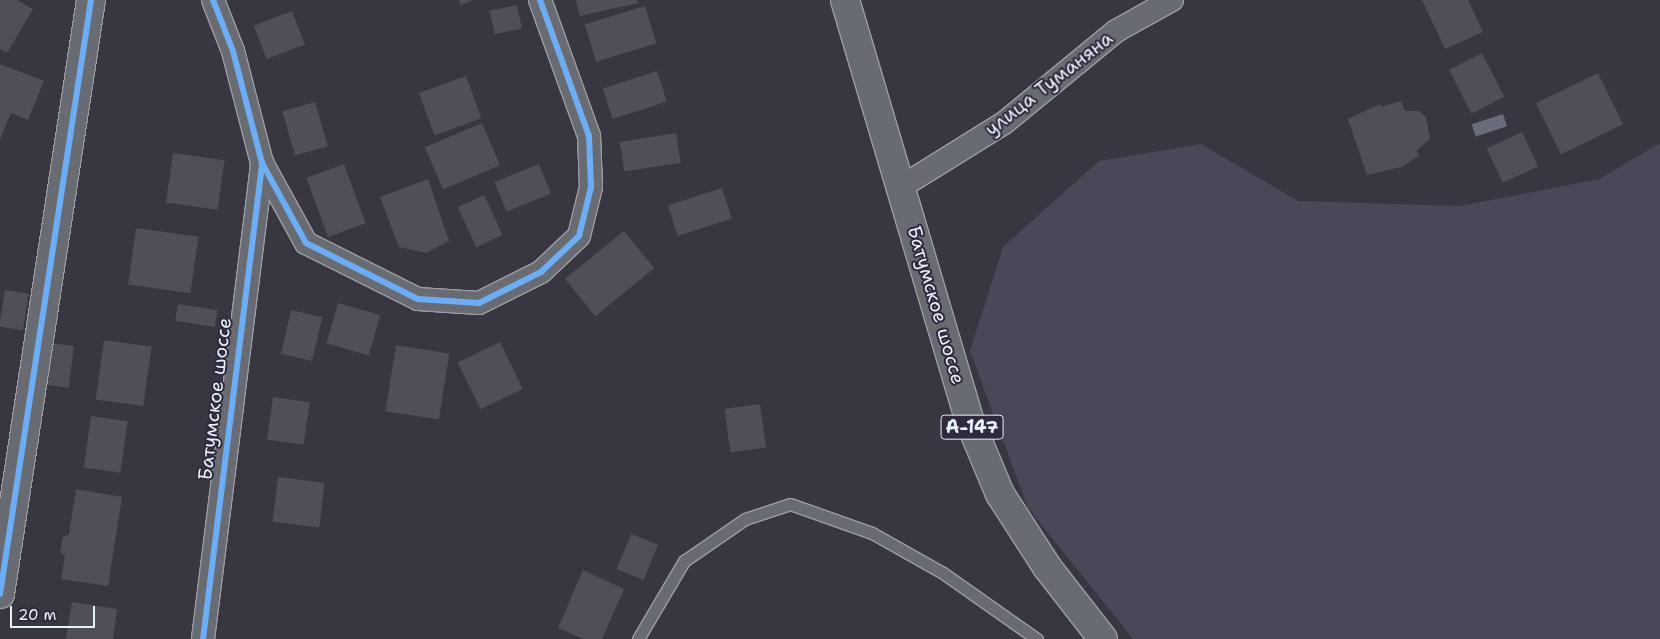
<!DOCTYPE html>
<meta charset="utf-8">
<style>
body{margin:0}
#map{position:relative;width:1660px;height:639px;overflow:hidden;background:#383640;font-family:"Shantell Sans",sans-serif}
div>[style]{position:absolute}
.green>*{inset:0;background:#4a4858}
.water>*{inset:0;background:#6b6c79;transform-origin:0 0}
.building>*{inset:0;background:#504f57;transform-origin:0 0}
.roads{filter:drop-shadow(1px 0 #9c9ca2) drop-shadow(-1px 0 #9c9ca2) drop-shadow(0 1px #9c9ca2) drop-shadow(0 -1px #9c9ca2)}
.lane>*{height:11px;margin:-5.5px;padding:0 5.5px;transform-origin:5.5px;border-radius:5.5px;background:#696b72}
.street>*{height:22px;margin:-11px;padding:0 11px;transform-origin:11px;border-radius:11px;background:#696b72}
.secondary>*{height:28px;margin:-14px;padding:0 14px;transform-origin:14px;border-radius:14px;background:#696b72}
.highway>*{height:28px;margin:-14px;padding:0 14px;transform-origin:14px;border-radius:14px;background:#696b72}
.cycleway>*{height:6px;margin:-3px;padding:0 3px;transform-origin:3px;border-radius:3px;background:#6dadf4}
span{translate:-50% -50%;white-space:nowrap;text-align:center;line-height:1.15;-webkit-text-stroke:4px #2f2a3d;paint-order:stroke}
.shield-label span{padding:1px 4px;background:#2f2a3d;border:1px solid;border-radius:4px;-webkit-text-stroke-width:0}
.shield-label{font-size:18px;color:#e8f1f8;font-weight:700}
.street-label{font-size:19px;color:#e8f1f8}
.scale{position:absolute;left:10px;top:606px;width:85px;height:22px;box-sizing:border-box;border:2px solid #e8f1f8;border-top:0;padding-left:6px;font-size:15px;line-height:18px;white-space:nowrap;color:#e8f1f8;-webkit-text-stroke:4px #2f2a3d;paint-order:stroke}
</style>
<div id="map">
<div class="green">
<i style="clip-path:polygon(1660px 143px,1660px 639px,1133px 639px,1028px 508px,970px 351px,1003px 247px,1099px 161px,1201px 144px,1298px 201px,1461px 206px,1599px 179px)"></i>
</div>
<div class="water">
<i style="left:1503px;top:114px;width:13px;height:33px;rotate:72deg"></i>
</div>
<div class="building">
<i style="clip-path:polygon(0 0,17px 0,33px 9px,7px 53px,0 49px)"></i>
<i style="clip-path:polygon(459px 0,473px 0,461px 5px)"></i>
<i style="clip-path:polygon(576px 0,637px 0,638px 3px,580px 16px)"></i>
<i style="clip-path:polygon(1422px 0,1468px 0,1483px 32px,1445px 49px)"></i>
<i style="left:517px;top:5px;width:24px;height:28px;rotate:78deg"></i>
<i style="left:645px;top:6px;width:39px;height:63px;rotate:73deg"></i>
<i style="left:292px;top:11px;width:36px;height:41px;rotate:69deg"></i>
<i style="left:1482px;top:53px;width:49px;height:37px;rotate:63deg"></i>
<i style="clip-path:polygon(0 64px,44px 81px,28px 120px,11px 113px,0 140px)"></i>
<i style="left:657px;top:71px;width:32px;height:57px;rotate:72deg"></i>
<i style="left:1598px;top:73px;width:57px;height:69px;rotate:64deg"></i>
<i style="left:466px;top:76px;width:45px;height:50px;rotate:70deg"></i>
<i style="clip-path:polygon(1401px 101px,1405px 111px,1419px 111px,1426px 117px,1430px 139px,1417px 150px,1419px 156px,1401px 167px,1367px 175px,1348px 119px,1380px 104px,1381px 107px)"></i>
<i style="left:315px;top:102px;width:46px;height:34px;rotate:74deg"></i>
<i style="left:482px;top:123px;width:46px;height:62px;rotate:67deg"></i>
<i style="left:1522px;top:132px;width:38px;height:39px;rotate:65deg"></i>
<i style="left:676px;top:133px;width:30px;height:57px;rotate:81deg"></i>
<i style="left:173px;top:153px;width:52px;height:50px;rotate:8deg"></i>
<i style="left:344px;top:164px;width:63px;height:40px;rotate:70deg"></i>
<i style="left:539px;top:164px;width:32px;height:48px;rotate:68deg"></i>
<i style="clip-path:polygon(428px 179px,449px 241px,426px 253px,399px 247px,380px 197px)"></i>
<i style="left:722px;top:188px;width:32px;height:57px;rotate:72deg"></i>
<i style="left:484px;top:195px;width:44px;height:29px;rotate:65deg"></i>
<i style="left:136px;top:228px;width:63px;height:57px;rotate:8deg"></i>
<i style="left:624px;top:231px;width:48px;height:76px;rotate:51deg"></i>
<i style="left:5px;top:290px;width:24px;height:37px;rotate:9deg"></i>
<i style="left:338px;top:303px;width:44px;height:42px;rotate:16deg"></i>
<i style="left:178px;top:304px;width:40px;height:17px;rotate:9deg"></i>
<i style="left:291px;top:310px;width:32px;height:45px;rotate:13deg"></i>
<i style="left:104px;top:340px;width:48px;height:60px;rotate:8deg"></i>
<i style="left:500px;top:342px;width:52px;height:47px;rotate:64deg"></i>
<i style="left:49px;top:343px;width:25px;height:42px;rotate:7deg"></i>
<i style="left:396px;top:345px;width:54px;height:67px;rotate:9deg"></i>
<i style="left:273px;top:397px;width:37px;height:43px;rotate:8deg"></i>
<i style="left:760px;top:404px;width:44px;height:36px;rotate:82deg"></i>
<i style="left:91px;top:416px;width:37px;height:52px;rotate:8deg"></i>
<i style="left:278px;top:477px;width:47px;height:45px;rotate:7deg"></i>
<i style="clip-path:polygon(76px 489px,122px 497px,108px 586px,61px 579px,65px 556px,60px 552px,63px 537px,69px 534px)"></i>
<i style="left:631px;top:534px;width:29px;height:38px;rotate:22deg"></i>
<i style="clip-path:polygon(583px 570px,624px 589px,602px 639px,584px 639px,558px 628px)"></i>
<i style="clip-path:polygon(72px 602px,117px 609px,113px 639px,66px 639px)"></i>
</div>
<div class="roads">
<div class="lane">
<i style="left:638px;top:639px;width:91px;rotate:-59.5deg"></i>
<i style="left:684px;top:561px;width:74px;rotate:-34.5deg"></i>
<i style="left:745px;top:519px;width:47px;rotate:-18.4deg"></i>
<i style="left:790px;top:504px;width:87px;rotate:19.5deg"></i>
<i style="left:872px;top:533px;width:81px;rotate:29.4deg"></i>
<i style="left:943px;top:573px;width:115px;rotate:35.1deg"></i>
</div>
<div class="street">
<i style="left:213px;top:0;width:55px;rotate:68.6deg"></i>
<i style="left:233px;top:51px;width:116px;rotate:75.5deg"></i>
<i style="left:262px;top:163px;width:91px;rotate:61.2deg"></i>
<i style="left:306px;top:243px;width:125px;rotate:26.6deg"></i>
<i style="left:418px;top:299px;width:61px;rotate:3.8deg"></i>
<i style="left:479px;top:303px;width:69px;rotate:-26.6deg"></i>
<i style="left:541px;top:272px;width:52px;rotate:-43.5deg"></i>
<i style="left:579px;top:236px;width:50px;rotate:-76.2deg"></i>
<i style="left:591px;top:187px;width:51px;rotate:-92.2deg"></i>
<i style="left:589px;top:136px;width:145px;rotate:-109.8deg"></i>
<i style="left:901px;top:187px;width:121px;rotate:-31.9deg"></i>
<i style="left:1004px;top:123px;width:145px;rotate:-39.4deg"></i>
<i style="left:1116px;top:31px;width:64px;rotate:-29deg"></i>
<i style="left:203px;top:639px;width:480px;rotate:-82.9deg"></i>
</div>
<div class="secondary">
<i style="left:0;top:594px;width:601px;rotate:-81.29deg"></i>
</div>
<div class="highway">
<i style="left:845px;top:0;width:440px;rotate:73.5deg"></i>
<i style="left:970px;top:422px;width:78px;rotate:67.4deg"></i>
<i style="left:1000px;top:494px;width:87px;rotate:57.2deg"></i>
<i style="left:1047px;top:567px;width:91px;rotate:52.1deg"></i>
</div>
</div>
<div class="cycleway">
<i style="left:213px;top:0;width:55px;rotate:68.6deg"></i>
<i style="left:233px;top:51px;width:116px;rotate:75.5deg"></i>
<i style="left:262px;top:163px;width:91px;rotate:61.2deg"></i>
<i style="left:306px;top:243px;width:125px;rotate:26.6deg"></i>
<i style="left:418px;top:299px;width:61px;rotate:3.8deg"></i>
<i style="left:479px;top:303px;width:69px;rotate:-26.6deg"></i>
<i style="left:541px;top:272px;width:52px;rotate:-43.5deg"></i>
<i style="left:579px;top:236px;width:50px;rotate:-76.2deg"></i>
<i style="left:591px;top:187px;width:51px;rotate:-92.2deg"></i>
<i style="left:589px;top:136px;width:145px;rotate:-109.8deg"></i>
<i style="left:0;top:594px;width:601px;rotate:-81.29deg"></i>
<i style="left:203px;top:639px;width:480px;rotate:-82.9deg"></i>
</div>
<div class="shield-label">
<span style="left:972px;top:427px">А-147</span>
</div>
<div class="street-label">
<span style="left:1049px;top:84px;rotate:-38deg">улица Туманяна</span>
<span style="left:936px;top:305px;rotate:74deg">Батумское шоссе</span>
<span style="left:215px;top:399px;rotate:-83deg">Батумское шоссе</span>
</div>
<div class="scale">20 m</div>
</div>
